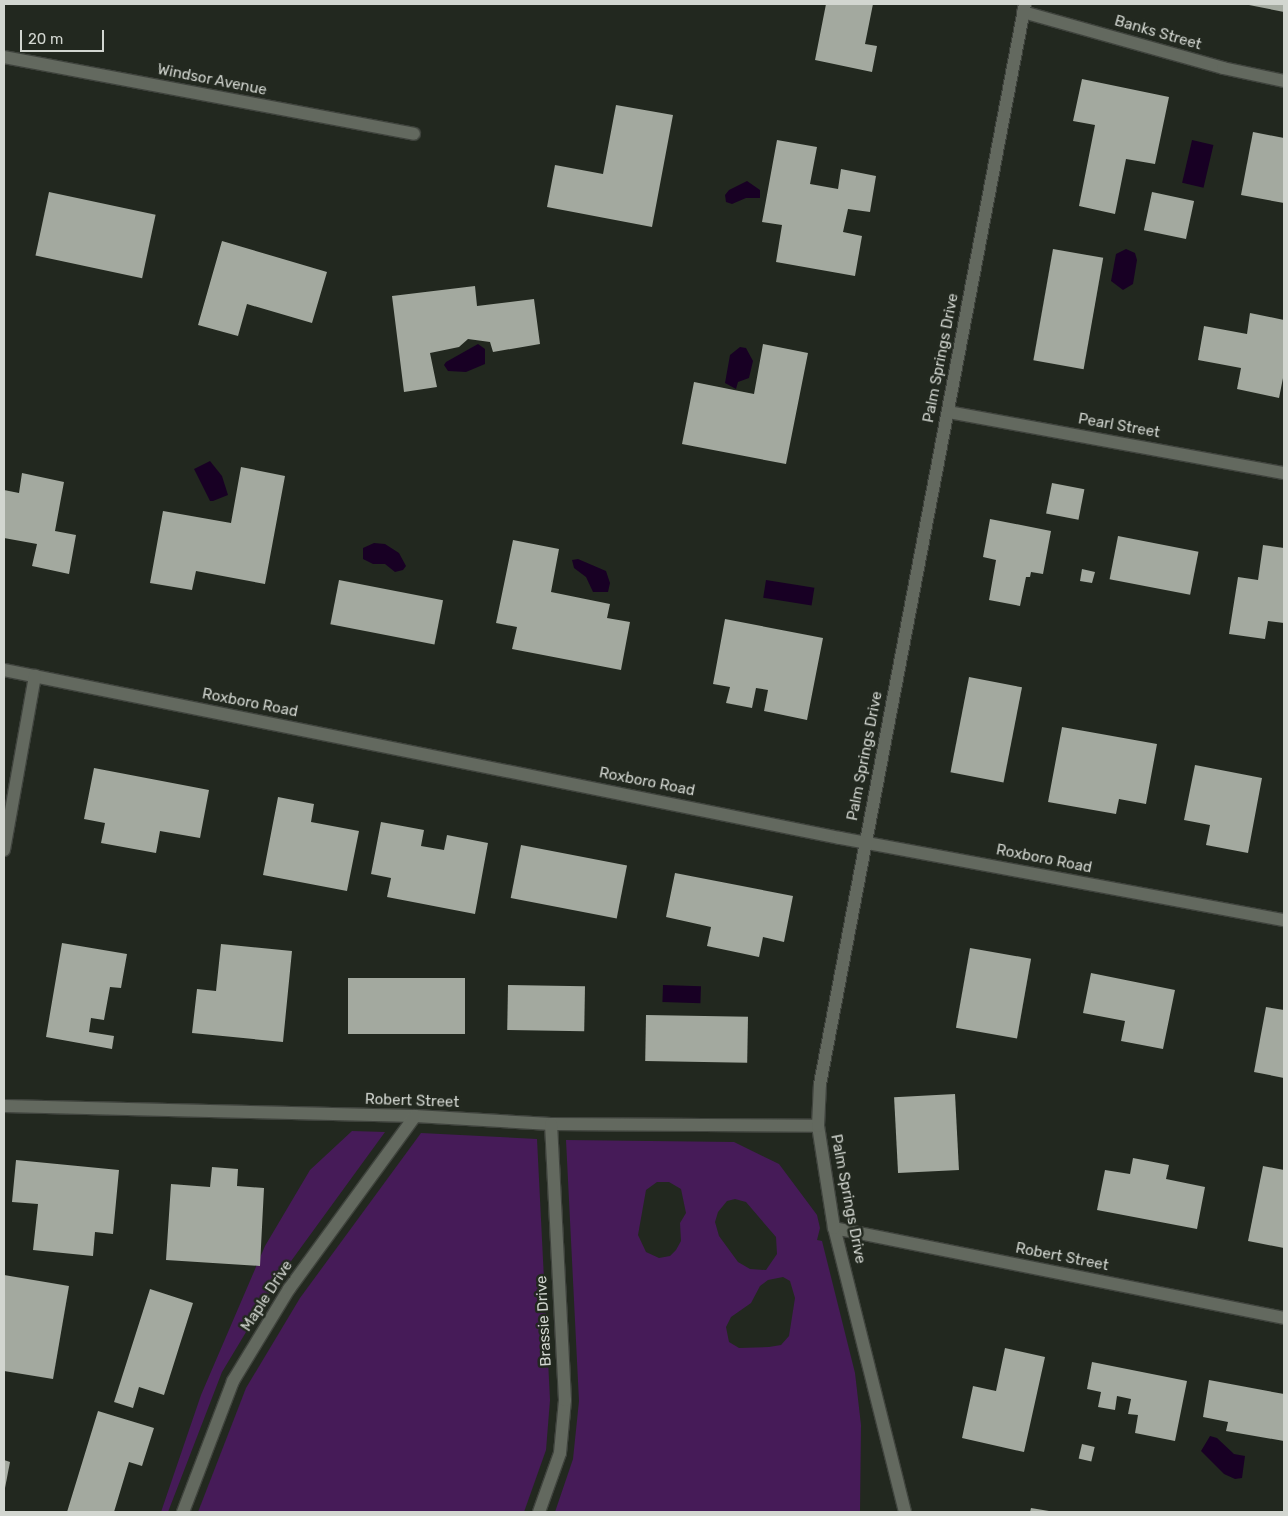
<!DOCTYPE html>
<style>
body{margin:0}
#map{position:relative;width:1288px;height:1516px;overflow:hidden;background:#22281f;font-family:Rubik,sans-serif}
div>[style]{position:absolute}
.green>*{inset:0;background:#461b58}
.water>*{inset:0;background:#180024;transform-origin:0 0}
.building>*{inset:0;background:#a3a99f;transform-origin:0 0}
.roads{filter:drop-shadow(1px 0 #3f433d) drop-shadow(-1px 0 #3f433d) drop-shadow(0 1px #3f433d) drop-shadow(0 -1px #3f433d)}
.minor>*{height:12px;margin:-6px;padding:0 6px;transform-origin:6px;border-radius:6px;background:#63695f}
.tertiary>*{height:12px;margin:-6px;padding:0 6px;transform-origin:6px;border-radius:6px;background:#63695f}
span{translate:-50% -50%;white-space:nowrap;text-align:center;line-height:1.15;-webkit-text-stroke:5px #22281f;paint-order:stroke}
.street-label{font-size:15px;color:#d2d6d0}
.frame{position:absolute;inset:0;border:5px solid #d2d6d0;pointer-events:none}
.scale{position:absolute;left:20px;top:30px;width:84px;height:22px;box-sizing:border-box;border:2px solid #d2d6d0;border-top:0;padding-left:6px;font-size:15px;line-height:18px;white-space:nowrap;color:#d2d6d0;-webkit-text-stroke:4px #22281f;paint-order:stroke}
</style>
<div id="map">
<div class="green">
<i style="clip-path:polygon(352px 1131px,385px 1132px,278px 1279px,222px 1372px,168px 1512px,161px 1512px,201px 1395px,265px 1246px,310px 1170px)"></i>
<i style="clip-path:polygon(421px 1133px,537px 1139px,550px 1400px,546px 1450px,524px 1512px,198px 1512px,246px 1388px,300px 1298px)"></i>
<i style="clip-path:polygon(evenodd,566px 1140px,734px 1142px,779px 1164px,817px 1215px,820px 1228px,817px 1240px,822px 1241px,855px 1373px,861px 1425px,860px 1512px,555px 1512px,573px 1459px,579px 1401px,566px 1140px,657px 1182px,669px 1182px,681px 1189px,686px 1213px,680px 1223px,681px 1241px,676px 1250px,670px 1256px,659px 1258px,646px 1252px,638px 1235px,646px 1190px,657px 1182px,566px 1140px,735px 1199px,746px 1202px,776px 1237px,777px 1254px,766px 1270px,750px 1269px,738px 1262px,719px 1236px,715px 1222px,718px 1212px,727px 1201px,735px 1199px,566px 1140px,783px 1277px,790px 1281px,795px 1298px,789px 1336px,781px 1345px,769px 1347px,739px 1348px,729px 1342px,726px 1327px,731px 1317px,751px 1303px,760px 1286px,768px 1280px,783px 1277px)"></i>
</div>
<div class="water">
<i style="left:1192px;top:140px;width:22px;height:44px;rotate:13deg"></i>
<i style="clip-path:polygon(747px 181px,760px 190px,760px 198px,746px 198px,732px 204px,726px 202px,725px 195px,729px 190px)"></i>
<i style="clip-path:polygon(1126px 249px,1135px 253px,1137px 260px,1133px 284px,1123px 290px,1111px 281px,1116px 254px)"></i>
<i style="clip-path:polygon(478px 344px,485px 349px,485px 364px,466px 372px,448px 371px,444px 365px,446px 362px)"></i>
<i style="clip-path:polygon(740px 347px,746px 348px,753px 361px,749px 378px,738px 382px,736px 389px,725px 383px,730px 355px)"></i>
<i style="clip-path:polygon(210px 461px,222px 476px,228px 495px,213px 501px,210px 501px,194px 469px)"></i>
<i style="clip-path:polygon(374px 543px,385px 544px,399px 553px,406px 566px,403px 570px,395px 572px,385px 564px,373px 564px,363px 559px,363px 548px)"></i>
<i style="clip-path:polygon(578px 559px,606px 571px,610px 583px,608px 592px,593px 592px,586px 577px,574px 568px,572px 560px)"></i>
<i style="left:766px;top:580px;width:49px;height:18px;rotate:9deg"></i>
<i style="left:663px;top:985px;width:38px;height:17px;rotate:2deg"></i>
<i style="clip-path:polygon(1210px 1436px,1217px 1438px,1234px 1454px,1245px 1456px,1242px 1478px,1235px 1479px,1224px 1474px,1201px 1451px)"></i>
</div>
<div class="building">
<i style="clip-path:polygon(826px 4px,873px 4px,865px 44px,877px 46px,872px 72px,815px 60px)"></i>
<i style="clip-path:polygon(1249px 4px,1284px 4px,1284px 12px,1249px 5px)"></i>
<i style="clip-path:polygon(1082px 79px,1169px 97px,1155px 164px,1126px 159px,1115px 214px,1079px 206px,1095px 125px,1073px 121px)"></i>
<i style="clip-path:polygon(616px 105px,673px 115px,652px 227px,547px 207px,555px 165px,603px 174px)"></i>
<i style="clip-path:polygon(1253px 132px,1284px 138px,1284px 203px,1241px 195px)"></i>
<i style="clip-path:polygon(777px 140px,817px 147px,810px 184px,838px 189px,841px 169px,876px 176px,870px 212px,848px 209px,843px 232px,862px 236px,855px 276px,776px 262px,782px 225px,762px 222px)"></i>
<i style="left:49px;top:192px;width:109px;height:65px;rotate:12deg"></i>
<i style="left:1152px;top:192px;width:43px;height:39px;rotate:12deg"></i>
<i style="clip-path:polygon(222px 241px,327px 272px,312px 323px,247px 304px,238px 336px,198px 325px)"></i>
<i style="left:1053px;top:249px;width:51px;height:113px;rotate:10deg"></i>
<i style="clip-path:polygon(475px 286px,477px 306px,534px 299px,540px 344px,493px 352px,490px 342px,468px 339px,459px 347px,430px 353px,437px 387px,404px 392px,392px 296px)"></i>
<i style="clip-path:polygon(1250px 313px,1284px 320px,1284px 373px,1279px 398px,1237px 389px,1241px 368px,1198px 360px,1204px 326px,1247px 334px)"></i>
<i style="clip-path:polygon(763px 344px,808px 353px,786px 464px,682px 444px,694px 382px,754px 394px)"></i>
<i style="clip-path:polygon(241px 467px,285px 476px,265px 584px,196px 571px,192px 590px,150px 583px,163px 511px,231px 523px)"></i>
<i style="clip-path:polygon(22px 473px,64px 482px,55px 531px,76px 535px,69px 574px,32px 566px,37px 544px,4px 538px,4px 490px,19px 493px)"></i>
<i style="left:1052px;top:483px;width:33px;height:31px;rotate:11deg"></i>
<i style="clip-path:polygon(990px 519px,1051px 531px,1043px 574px,1031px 572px,1030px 577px,1026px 577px,1020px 606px,989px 600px,996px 560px,983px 557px)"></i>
<i style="left:1118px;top:536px;width:82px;height:44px;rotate:11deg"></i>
<i style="clip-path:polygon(513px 540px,559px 549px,551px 592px,610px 604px,607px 618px,630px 622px,621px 670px,512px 649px,517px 627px,496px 623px)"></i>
<i style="clip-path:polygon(1263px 545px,1284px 548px,1284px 623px,1268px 621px,1265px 639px,1229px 634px,1238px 577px,1258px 580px)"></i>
<i style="clip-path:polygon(1082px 569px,1095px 572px,1092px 583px,1080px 581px)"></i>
<i style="left:339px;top:580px;width:106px;height:45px;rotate:11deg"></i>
<i style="clip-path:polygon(725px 619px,823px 638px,807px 720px,764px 711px,768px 690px,756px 688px,752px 708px,726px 703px,730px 687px,713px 684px)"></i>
<i style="left:969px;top:677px;width:54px;height:97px;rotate:11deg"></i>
<i style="clip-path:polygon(1062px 727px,1157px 744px,1146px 804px,1119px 799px,1116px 814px,1048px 802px)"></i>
<i style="clip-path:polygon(1195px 765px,1262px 778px,1248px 853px,1206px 845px,1210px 825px,1184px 820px)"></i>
<i style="clip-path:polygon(94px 768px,209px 790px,200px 838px,160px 831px,156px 853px,101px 843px,105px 823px,84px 819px)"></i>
<i style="clip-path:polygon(278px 797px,314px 804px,311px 822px,359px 831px,347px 891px,263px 875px)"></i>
<i style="clip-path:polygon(381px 822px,424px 830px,421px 846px,444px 850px,447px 835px,488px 843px,475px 914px,387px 897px,391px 878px,371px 874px)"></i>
<i style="left:521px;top:845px;width:108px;height:54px;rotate:11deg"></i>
<i style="clip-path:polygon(675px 873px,793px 896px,784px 942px,763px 937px,759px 957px,707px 946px,711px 927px,666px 917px)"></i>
<i style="clip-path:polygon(62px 943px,127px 954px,121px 988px,110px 987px,104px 1020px,91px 1018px,89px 1032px,114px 1036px,112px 1049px,46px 1037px)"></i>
<i style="clip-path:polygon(221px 944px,292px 951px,283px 1042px,192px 1033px,197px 989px,216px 991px)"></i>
<i style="left:970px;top:948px;width:62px;height:81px;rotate:10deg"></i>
<i style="clip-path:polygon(1091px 973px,1175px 990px,1163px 1049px,1121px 1041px,1125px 1021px,1083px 1013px)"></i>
<i style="left:348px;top:978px;width:117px;height:56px"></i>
<i style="left:508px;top:985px;width:77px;height:45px;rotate:1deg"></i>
<i style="clip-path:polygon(1266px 1007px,1284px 1010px,1284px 1078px,1254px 1072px)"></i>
<i style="left:646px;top:1015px;width:102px;height:46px;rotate:1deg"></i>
<i style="left:955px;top:1094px;width:76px;height:61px;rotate:87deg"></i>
<i style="clip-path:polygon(1133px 1158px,1169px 1165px,1166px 1179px,1205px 1187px,1197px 1229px,1097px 1210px,1105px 1170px,1130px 1174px)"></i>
<i style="clip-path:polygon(16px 1160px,119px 1170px,113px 1234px,95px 1232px,93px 1256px,33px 1250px,38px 1204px,12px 1202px)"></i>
<i style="clip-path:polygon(1263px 1166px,1284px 1170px,1284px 1248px,1248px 1241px)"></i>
<i style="clip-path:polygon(212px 1167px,238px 1169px,237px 1186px,264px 1188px,260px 1266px,166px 1260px,171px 1184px,210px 1187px)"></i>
<i style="clip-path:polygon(4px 1275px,69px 1286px,53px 1379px,4px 1371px)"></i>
<i style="clip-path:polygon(150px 1289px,193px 1303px,164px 1395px,139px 1387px,133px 1408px,114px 1402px)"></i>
<i style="clip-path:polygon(1005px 1348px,1045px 1357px,1024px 1452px,962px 1438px,973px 1386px,996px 1391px)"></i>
<i style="clip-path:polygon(1092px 1362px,1187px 1381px,1175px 1441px,1135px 1433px,1138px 1415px,1128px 1414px,1131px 1399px,1117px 1396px,1115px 1410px,1098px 1407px,1101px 1392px,1087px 1389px)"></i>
<i style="clip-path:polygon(1209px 1380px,1284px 1394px,1284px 1441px,1226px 1431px,1228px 1422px,1203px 1417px)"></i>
<i style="clip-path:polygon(98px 1411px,154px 1428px,142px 1466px,129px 1462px,114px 1512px,67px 1512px)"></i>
<i style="left:1082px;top:1444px;width:13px;height:15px;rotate:13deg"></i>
<i style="clip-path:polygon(4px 1460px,10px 1462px,5px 1488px,4px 1488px)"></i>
<i style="clip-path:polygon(1031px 1508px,1049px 1511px,1049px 1512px,1030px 1512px)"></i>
</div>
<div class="roads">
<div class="minor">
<i style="left:1023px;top:12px;width:208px;rotate:15.6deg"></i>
<i style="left:1223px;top:68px;width:62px;rotate:12deg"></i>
<i style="left:4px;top:57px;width:417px;rotate:10.6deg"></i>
<i style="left:948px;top:412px;width:341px;rotate:10.3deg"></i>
<i style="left:4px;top:670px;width:853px;rotate:11.36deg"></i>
<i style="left:840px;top:838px;width:452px;rotate:10.5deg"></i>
<i style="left:4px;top:850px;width:177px;rotate:-79.9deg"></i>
<i style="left:4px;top:1106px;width:411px;rotate:1.4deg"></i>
<i style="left:415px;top:1116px;width:136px;rotate:3.4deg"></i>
<i style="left:551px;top:1124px;width:267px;rotate:0.4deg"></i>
<i style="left:834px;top:1228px;width:459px;rotate:11.3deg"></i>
<i style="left:183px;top:1512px;width:140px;rotate:-69.1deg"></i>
<i style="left:233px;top:1381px;width:108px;rotate:-58.7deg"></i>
<i style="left:289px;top:1289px;width:214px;rotate:-53.9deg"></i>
<i style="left:539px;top:1512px;width:63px;rotate:-70.4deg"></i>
<i style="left:560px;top:1453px;width:53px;rotate:-84.6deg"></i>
<i style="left:565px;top:1400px;width:276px;rotate:-92.9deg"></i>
</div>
<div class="tertiary">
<i style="left:905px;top:1512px;width:293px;rotate:-104deg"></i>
<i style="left:834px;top:1228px;width:103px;rotate:-98.9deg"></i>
<i style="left:818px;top:1126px;width:42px;rotate:-87.3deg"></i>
<i style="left:820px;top:1084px;width:1099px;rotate:-79.25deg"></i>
</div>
</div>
<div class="street-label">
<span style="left:1158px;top:33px;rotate:16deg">Banks Street</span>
<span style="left:212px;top:80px;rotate:11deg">Windsor Avenue</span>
<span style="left:941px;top:358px;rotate:-79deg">Palm Springs Drive</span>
<span style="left:1119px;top:426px;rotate:10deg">Pearl Street</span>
<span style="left:250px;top:703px;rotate:11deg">Roxboro Road</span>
<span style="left:865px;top:756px;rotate:-79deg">Palm Springs Drive</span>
<span style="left:647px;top:782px;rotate:11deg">Roxboro Road</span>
<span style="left:1044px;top:859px;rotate:11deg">Roxboro Road</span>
<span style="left:412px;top:1101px;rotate:2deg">Robert Street</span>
<span style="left:848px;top:1199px;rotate:79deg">Palm Springs Drive</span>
<span style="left:1062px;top:1257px;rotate:11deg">Robert Street</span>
<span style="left:267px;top:1296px;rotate:-57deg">Maple Drive</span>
<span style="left:544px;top:1321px;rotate:-93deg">Brassie Drive</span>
</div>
<div class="frame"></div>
<div class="scale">20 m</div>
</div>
